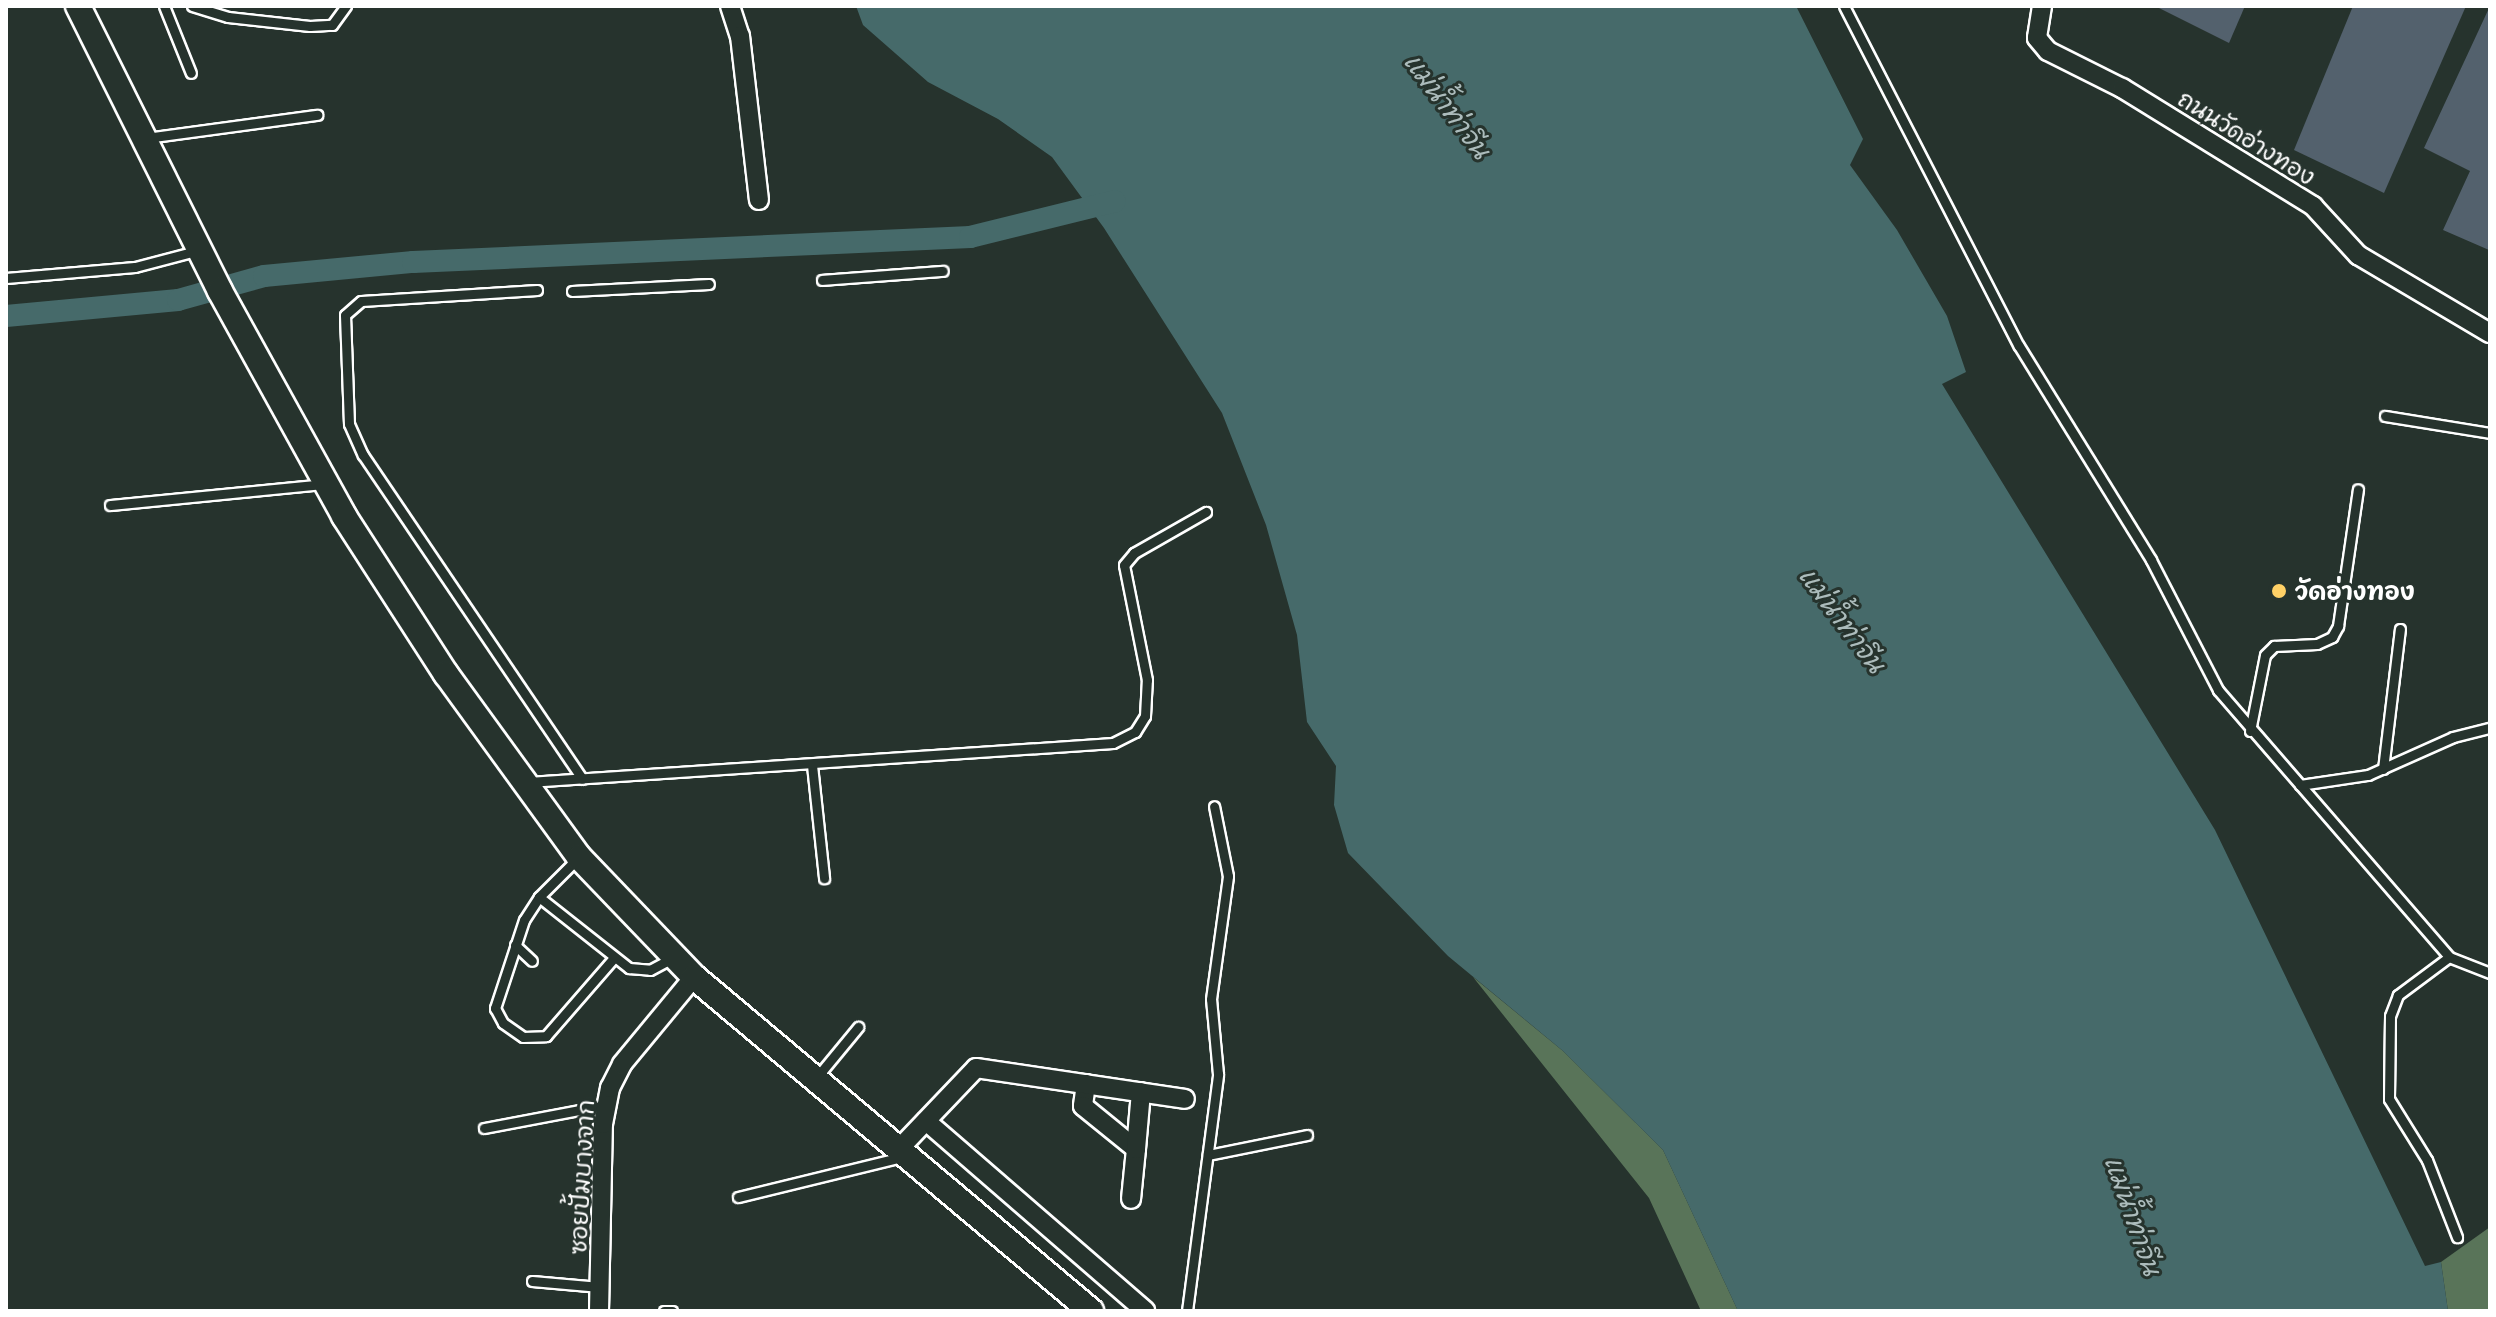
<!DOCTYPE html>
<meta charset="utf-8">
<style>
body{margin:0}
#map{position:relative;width:2496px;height:1317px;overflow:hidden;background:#26332d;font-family:"Playpen Sans","Playpen Sans Thai",sans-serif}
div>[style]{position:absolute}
.green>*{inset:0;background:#597459}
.water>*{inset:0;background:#466a6a}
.canal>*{height:22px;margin:-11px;padding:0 11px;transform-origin:11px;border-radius:11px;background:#466a6a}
.building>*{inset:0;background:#53616d}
.roads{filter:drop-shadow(2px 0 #fff) drop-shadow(-2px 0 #fff) drop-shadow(0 2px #fff) drop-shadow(0 -2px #fff)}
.lane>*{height:9px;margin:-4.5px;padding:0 4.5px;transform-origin:4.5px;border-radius:4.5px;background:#26332d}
.street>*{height:18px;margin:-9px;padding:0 9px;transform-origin:9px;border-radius:9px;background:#26332d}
.secondary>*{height:24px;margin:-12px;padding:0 12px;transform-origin:12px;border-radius:12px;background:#26332d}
.dots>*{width:22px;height:22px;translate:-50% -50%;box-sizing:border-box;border:4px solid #26332d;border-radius:50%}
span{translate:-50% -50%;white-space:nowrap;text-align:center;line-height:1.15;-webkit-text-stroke:6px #26332d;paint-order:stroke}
.street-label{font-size:24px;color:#fff}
.poi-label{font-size:24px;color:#fff;font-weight:700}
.left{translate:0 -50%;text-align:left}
.water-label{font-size:26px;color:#acbcbc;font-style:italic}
.frame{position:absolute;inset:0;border:8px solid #fff;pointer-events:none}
</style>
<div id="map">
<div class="green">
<i style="clip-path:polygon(1473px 977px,1563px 1051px,1663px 1150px,1738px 1311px,1701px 1311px,1649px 1198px)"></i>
<i style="clip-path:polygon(2490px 1227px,2490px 1311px,2448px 1311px,2441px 1262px)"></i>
</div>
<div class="water">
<i style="clip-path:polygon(856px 6px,1796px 6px,1863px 139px,1850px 165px,1897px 230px,1947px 316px,1966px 372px,1942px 384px,2215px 830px,2425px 1266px,2441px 1262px,2448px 1311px,1738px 1311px,1663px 1150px,1563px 1051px,1448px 956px,1348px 853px,1334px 805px,1336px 766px,1307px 722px,1297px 635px,1266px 525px,1222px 413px,1104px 228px,1052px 157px,998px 119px,928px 82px,863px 25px)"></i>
</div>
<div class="canal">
<i style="left:6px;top:316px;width:173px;rotate:-5.3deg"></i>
<i style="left:178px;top:300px;width:89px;rotate:-15.6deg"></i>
<i style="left:264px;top:276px;width:150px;rotate:-5.4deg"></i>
<i style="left:413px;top:262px;width:558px;rotate:-2.57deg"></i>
<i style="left:970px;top:237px;width:149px;rotate:-13.9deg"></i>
</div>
<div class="building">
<i style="clip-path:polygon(2155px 6px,2245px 6px,2229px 43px)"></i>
<i style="clip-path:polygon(2353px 6px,2466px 6px,2384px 193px,2294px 150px)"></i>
<i style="clip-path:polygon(2490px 6px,2490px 248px,2489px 250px,2443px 230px,2470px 171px,2424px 148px)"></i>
</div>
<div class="roads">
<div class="lane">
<i style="left:164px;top:6px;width:72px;rotate:68.1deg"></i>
<i style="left:192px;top:6px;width:38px;rotate:17deg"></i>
<i style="left:228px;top:17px;width:82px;rotate:6.3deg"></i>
<i style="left:310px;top:26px;width:22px;rotate:-3deg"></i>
<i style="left:332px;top:25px;width:24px;rotate:-54deg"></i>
<i style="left:1844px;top:6px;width:382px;rotate:62.8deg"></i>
<i style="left:2019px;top:346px;width:251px;rotate:58.3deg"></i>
<i style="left:2151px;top:560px;width:146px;rotate:62.7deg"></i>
<i style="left:2218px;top:690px;width:353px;rotate:49.1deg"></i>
<i style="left:2449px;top:957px;width:44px;rotate:21.3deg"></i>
<i style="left:146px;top:138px;width:173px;rotate:-7.7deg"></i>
<i style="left:6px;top:278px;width:129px;rotate:-4.9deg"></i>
<i style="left:135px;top:267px;width:63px;rotate:-14.7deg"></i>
<i style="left:822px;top:280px;width:121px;rotate:-4.3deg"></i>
<i style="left:537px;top:290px;width:176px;rotate:176.4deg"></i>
<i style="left:361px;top:301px;width:21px;rotate:139deg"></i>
<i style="left:345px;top:315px;width:109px;rotate:87.9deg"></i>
<i style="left:349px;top:424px;width:34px;rotate:66deg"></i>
<i style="left:363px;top:455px;width:391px;rotate:55.9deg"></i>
<i style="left:572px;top:291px;width:137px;rotate:-2.9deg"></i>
<i style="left:2385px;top:416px;width:106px;rotate:9.2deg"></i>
<i style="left:110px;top:505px;width:217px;rotate:-5.6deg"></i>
<i style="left:2250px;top:731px;width:77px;rotate:-78.8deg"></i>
<i style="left:2265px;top:655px;width:13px;rotate:-45deg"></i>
<i style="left:2274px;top:646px;width:43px;rotate:-2.7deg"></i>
<i style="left:2317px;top:644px;width:17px;rotate:-25deg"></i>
<i style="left:2332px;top:637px;width:13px;rotate:-61deg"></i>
<i style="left:2338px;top:626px;width:138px;rotate:-81.7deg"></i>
<i style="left:812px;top:765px;width:114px;rotate:83.9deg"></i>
<i style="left:2383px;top:769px;width:141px;rotate:-83.1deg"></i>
<i style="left:528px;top:782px;width:586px;rotate:-3.81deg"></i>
<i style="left:1113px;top:743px;width:25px;rotate:-27deg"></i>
<i style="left:1135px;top:732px;width:19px;rotate:-58deg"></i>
<i style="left:1145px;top:716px;width:36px;rotate:-87deg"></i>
<i style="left:1147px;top:680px;width:117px;rotate:-101.3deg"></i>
<i style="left:1124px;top:565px;width:16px;rotate:-50deg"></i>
<i style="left:1134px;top:553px;width:83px;rotate:-29.7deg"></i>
<i style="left:2300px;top:785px;width:69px;rotate:-8.4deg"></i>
<i style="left:2368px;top:775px;width:93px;rotate:-24.1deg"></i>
<i style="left:2453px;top:737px;width:38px;rotate:-14deg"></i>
<i style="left:579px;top:857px;width:57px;rotate:135deg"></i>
<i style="left:539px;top:897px;width:27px;rotate:123deg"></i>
<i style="left:524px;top:920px;width:93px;rotate:108.2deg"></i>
<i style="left:495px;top:1008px;width:17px;rotate:62deg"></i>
<i style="left:503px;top:1023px;width:24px;rotate:35deg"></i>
<i style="left:523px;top:1037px;width:23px;rotate:-2deg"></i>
<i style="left:546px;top:1036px;width:102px;rotate:-49deg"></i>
<i style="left:539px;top:897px;width:115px;rotate:38.3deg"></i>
<i style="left:629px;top:968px;width:21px;rotate:5deg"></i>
<i style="left:650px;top:970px;width:27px;rotate:-28deg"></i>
<i style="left:515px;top:945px;width:23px;rotate:43deg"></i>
<i style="left:2449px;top:957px;width:64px;rotate:143.3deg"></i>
<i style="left:2398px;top:995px;width:22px;rotate:111deg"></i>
<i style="left:2390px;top:1016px;width:83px;rotate:90.7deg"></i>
<i style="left:2389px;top:1099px;width:72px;rotate:58.1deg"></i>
<i style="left:2427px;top:1160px;width:83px;rotate:68.7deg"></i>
<i style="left:817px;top:1077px;width:65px;rotate:-50.6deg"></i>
<i style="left:484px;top:1128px;width:124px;rotate:-10.7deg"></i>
<i style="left:1208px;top:1155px;width:101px;rotate:-11.4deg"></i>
<i style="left:738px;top:1197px;width:169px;rotate:-13.7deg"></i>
<i style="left:532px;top:1281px;width:68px;rotate:5deg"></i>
<i style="left:664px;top:1311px;width:8px"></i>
<i style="left:1187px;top:1311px;width:239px;rotate:-82.5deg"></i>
<i style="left:1218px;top:1074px;width:75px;rotate:-95.3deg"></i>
<i style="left:1211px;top:999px;width:124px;rotate:-82.1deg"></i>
<i style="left:1228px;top:876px;width:71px;rotate:-101.3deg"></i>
</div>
<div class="street">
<i style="left:730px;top:6px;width:32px;rotate:72deg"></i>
<i style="left:740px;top:36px;width:165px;rotate:83.4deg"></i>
<i style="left:2042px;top:6px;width:32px;rotate:99deg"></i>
<i style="left:2037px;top:38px;width:17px;rotate:50deg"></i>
<i style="left:2048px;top:51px;width:83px;rotate:26.6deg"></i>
<i style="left:2122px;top:88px;width:225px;rotate:31.7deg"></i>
<i style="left:2313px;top:206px;width:67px;rotate:47.4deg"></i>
<i style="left:2358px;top:255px;width:153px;rotate:30.6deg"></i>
<i style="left:1086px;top:1084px;width:22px;rotate:98deg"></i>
<i style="left:1083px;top:1106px;width:68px;rotate:39.1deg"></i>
<i style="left:1136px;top:1149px;width:50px;rotate:95.7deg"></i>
<i style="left:926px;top:1121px;width:290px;rotate:40.9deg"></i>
<i style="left:1136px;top:1149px;width:57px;rotate:-85deg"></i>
<i style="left:898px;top:1150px;width:113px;rotate:-46.4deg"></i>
<i style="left:976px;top:1068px;width:211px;rotate:8.4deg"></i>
<i style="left:599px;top:1311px;width:187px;rotate:-88.8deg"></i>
<i style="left:603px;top:1124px;width:37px;rotate:-79deg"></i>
<i style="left:610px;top:1088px;width:27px;rotate:-63deg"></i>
<i style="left:622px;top:1064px;width:113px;rotate:-50.4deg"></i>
</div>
<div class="secondary">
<i style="left:78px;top:6px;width:318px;rotate:63.5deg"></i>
<i style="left:220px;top:291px;width:257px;rotate:61.1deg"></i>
<i style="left:344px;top:516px;width:188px;rotate:57.2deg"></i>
<i style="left:446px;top:674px;width:226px;rotate:54deg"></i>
<i style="left:579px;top:857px;width:166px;rotate:46.2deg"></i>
<i style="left:694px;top:977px;width:519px;rotate:40.07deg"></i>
</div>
</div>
<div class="dots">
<i style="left:2279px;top:591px;background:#ffd166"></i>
</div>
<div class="street-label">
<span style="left:2247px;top:137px;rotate:32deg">ถนนวัดอ่างทอง</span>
<span style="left:581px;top:1177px;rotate:-87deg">ซอยปั้มบางจาก</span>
</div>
<div class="poi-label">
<span class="left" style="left:2295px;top:591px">วัดอ่างทอง</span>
</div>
<div class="water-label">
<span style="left:1448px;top:105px;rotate:53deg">แม่น้ำท่าจีน</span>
<span style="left:1843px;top:619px;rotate:53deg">แม่น้ำท่าจีน</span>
<span style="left:2134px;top:1215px;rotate:71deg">แม่น้ำท่าจีน</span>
</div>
<div class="frame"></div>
</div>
